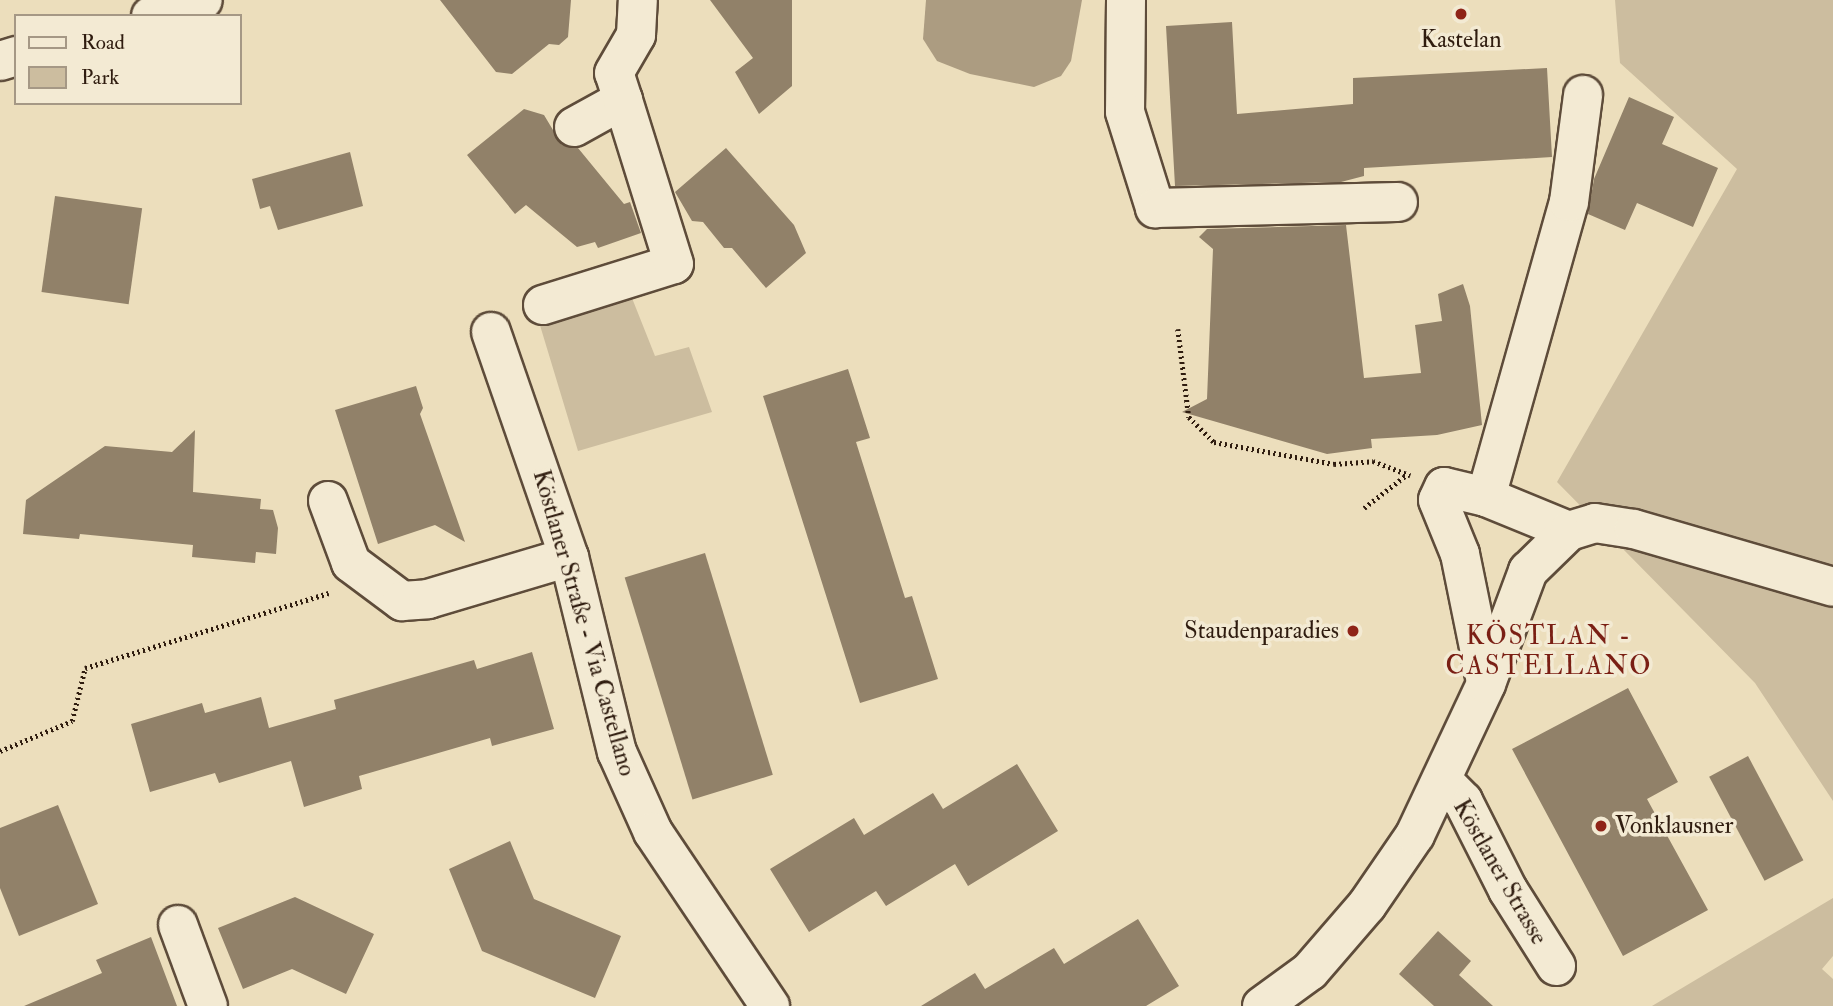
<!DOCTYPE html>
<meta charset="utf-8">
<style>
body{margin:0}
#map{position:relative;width:1833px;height:1006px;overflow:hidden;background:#ecdebc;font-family:"IM FELL Double Pica",serif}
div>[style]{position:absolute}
.green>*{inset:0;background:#ccbd9f}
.water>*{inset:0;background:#ac9c81}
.building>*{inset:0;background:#918169;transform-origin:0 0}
.path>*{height:4.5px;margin-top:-2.25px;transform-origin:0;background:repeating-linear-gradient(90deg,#2f1c0f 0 2px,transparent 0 5.5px)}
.roads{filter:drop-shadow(2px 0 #5e4c3a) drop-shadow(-2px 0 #5e4c3a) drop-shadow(0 2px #5e4c3a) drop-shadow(0 -2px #5e4c3a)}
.minor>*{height:38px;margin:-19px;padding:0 19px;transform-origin:19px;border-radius:19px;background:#f3ead3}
.dots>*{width:19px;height:19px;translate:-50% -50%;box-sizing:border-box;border:4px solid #f3ead3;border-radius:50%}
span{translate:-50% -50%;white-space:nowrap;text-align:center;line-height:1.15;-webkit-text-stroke:7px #f3ead3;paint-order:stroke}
.poi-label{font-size:24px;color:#2f1c0f}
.right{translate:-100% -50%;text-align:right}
.left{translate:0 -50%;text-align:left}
.street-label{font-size:24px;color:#2f1c0f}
.neighbourhood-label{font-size:26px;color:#7a1f14;letter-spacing:2px}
.legend{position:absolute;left:14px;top:14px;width:228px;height:91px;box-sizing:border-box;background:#f3ead3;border:2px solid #a59885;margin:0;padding:9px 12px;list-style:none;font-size:21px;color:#2f1c0f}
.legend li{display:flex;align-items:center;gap:14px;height:35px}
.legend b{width:35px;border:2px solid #a59885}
</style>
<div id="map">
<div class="green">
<i style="clip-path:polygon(1615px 0,1833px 0,1833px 801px,1755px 683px,1557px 482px,1737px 169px,1620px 63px)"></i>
<i style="clip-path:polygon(630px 293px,655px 356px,689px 347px,712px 412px,578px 451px,539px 322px)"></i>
<i style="clip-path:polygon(1833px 898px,1833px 956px,1822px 969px,1833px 979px,1833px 1006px,1652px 1006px)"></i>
</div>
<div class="water">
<i style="clip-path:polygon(926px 0,1082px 0,1071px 61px,1061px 76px,1034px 87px,970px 74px,937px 61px,923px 39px)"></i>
</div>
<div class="building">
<i style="clip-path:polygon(440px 0,571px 0,568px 37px,559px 45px,549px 44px,512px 74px,496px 72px)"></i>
<i style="clip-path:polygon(710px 0,792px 0,792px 86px,759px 114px,735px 72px,753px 58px)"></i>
<i style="clip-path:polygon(1232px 22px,1237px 114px,1353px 104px,1353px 78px,1547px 68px,1552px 157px,1364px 168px,1364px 176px,1341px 182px,1175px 186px,1166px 26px)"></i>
<i style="clip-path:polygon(1629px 97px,1674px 117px,1662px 144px,1718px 168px,1693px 227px,1637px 203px,1625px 230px,1588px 214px,1594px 179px)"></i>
<i style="clip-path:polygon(524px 109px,544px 115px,562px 145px,578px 148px,624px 204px,630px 202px,641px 233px,598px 248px,595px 242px,577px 247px,526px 205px,515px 214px,467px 155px)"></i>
<i style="clip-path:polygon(726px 148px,794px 225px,806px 253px,766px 288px,732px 248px,724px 248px,703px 222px,692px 221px,675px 192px)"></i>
<i style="clip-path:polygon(350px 152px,363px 206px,278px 230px,270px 206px,260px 209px,252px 179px)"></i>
<i style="left:55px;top:196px;width:88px;height:97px;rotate:8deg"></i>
<i style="clip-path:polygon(1346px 225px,1364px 378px,1421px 373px,1415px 325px,1442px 321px,1438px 294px,1463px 284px,1470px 306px,1482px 425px,1437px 435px,1371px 439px,1372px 448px,1327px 454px,1182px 412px,1207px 399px,1213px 249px,1199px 237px,1207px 229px)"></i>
<i style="clip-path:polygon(848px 369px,870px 438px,856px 442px,905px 598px,912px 596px,938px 679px,860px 703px,763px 396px)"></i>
<i style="clip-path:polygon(416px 386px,423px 408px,420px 414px,465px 542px,435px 525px,378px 544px,335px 410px)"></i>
<i style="clip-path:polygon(195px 430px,193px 492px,261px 499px,260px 509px,273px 510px,278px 528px,276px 554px,256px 552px,255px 563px,192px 557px,193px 545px,80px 534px,79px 539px,23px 534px,26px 500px,105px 446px,172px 452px)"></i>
<i style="left:705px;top:553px;width:232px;height:84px;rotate:73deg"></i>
<i style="clip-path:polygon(532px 652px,554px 729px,492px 746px,490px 738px,359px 776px,362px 789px,304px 807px,291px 761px,219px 783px,215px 773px,150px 792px,131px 724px,202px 703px,205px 713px,261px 697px,269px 728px,336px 709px,334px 700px,474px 660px,477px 669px)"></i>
<i style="clip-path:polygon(1628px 688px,1678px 782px,1647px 799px,1708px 910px,1623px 956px,1512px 749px)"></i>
<i style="left:1748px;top:756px;width:118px;height:44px;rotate:62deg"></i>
<i style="clip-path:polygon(1017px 764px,1058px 831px,968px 886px,955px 864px,886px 906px,876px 891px,809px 932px,770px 869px,854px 818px,864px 835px,933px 793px,943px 809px)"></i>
<i style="clip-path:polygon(58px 805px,98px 904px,19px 936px,0 888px,0 828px)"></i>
<i style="clip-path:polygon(510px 841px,534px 899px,621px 936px,595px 998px,482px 951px,449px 869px)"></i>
<i style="clip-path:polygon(295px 897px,374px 934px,346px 994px,292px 969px,243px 989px,218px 928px)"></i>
<i style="clip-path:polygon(1138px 919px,1179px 986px,1146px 1006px,921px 1006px,975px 973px,985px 989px,1054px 948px,1064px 964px)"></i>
<i style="clip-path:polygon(1438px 931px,1471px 961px,1459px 975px,1493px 1006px,1434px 1006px,1399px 974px)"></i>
<i style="clip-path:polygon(151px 937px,177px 1006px,24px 1006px,102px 973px,96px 960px)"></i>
</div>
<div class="path">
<i style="left:1178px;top:329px;width:89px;rotate:82.9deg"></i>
<i style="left:1189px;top:417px;width:35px;rotate:45deg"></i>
<i style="left:1214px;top:442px;width:122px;rotate:10.4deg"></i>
<i style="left:1334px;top:464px;width:39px;rotate:-4deg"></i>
<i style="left:1373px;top:461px;width:40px;rotate:21deg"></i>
<i style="left:1364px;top:508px;width:52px;rotate:-38deg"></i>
<i style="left:0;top:751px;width:78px;rotate:-22.6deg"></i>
<i style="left:72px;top:721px;width:55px;rotate:-76.2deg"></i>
<i style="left:85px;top:668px;width:255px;rotate:-17.1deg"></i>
</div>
<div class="roads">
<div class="minor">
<i style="left:1126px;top:0;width:112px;rotate:90.5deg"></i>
<i style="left:1125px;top:112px;width:101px;rotate:72.6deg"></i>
<i style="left:1155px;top:208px;width:243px;rotate:-1.4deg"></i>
<i style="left:151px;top:16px;width:54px;rotate:-17.1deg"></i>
<i style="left:0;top:61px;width:17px;rotate:-17deg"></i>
<i style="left:574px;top:127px;width:56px;rotate:-28.9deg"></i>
<i style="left:623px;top:100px;width:28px;rotate:-108deg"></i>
<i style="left:614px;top:73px;width:44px;rotate:-59.9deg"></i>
<i style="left:636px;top:35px;width:35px;rotate:-87deg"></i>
<i style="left:543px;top:305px;width:137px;rotate:-17.4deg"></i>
<i style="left:674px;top:264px;width:172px;rotate:-107.3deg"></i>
<i style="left:491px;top:332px;width:238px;rotate:70.9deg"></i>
<i style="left:569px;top:557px;width:201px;rotate:76.2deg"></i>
<i style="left:617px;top:752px;width:88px;rotate:65.8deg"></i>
<i style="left:653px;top:832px;width:210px;rotate:56.1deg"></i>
<i style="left:1486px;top:497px;width:43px;rotate:-166.6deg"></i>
<i style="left:1444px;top:487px;width:14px;rotate:115deg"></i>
<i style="left:1438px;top:500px;width:58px;rotate:67.8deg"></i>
<i style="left:1460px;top:554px;width:131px;rotate:78.5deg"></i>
<i style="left:328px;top:501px;width:66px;rotate:69.6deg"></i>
<i style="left:351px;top:563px;width:64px;rotate:36.7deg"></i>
<i style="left:402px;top:601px;width:26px;rotate:-4deg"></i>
<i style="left:428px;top:599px;width:147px;rotate:-16.6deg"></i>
<i style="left:1569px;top:531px;width:90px;rotate:-157.7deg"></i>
<i style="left:1486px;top:497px;width:306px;rotate:-74.3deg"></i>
<i style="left:1569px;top:202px;width:108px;rotate:-82.5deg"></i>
<i style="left:1442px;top:780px;width:30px;rotate:45deg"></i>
<i style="left:1463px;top:801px;width:100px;rotate:63.2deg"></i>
<i style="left:1508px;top:890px;width:90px;rotate:57.7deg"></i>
<i style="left:178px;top:925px;width:86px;rotate:69.7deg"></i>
<i style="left:1262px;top:1006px;width:59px;rotate:-36.1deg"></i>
<i style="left:1310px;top:971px;width:87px;rotate:-49.2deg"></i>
<i style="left:1367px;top:905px;width:85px;rotate:-55.6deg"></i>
<i style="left:1415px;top:835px;width:167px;rotate:-64.8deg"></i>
<i style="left:1486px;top:684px;width:121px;rotate:-69.6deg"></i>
<i style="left:1528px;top:571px;width:57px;rotate:-44.3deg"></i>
<i style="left:1569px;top:531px;width:27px;rotate:-17deg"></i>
<i style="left:1595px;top:523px;width:39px;rotate:9deg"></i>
<i style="left:1634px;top:529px;width:207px;rotate:16.2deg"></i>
</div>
</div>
<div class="dots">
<i style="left:1461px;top:14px;background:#8f2418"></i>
<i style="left:1353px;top:631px;background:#8f2418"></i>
<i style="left:1601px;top:826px;background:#8f2418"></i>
</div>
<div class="poi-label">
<span style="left:1461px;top:40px">Kastelan</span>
<span class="right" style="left:1339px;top:631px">Staudenparadies</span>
<span class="left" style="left:1615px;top:826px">Vonklausner</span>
</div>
<div class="street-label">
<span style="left:584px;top:623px;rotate:74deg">Köstlaner Straße - Via Castellano</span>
<span style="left:1500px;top:872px;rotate:60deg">Köstlaner Strasse</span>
</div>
<div class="neighbourhood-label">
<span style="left:1549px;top:652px">KÖSTLAN -<br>CASTELLANO</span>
</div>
<ul class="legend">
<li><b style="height:9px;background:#f3ead3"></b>Road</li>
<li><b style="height:19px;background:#ccbd9f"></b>Park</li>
</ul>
</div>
